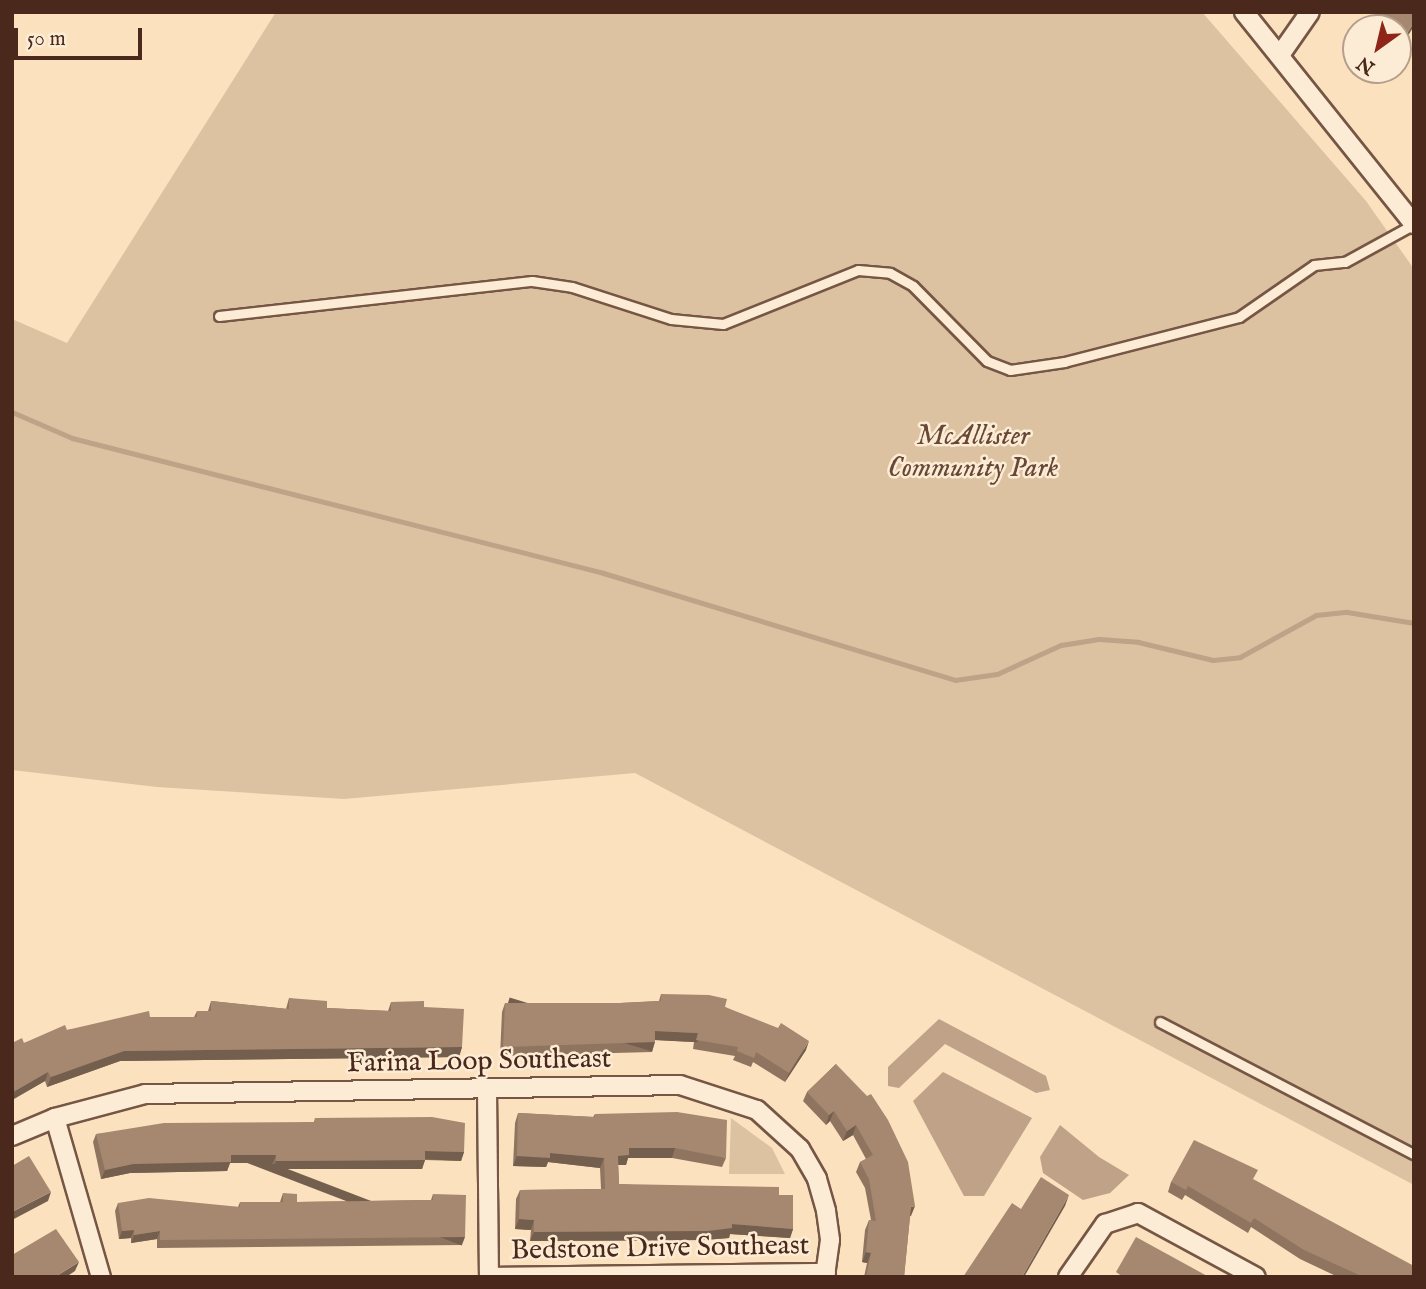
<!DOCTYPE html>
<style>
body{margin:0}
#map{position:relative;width:1426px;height:1289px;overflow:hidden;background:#fbe1be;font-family:"IM FELL English",serif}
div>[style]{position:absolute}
.green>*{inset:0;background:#ddc2a2}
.water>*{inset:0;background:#bfa287}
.stream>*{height:5px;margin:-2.5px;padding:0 2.5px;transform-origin:2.5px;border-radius:2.5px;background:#bfa287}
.roads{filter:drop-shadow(2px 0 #765644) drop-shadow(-2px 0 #765644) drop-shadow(0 2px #765644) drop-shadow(0 -2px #765644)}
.service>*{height:9px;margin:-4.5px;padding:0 4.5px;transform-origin:4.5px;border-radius:4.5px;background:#fcecd5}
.minor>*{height:18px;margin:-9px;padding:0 9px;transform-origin:9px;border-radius:9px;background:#fcecd5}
.wall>*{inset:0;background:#8f7560}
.shaded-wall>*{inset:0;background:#745f4e;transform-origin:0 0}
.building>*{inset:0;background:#a68870}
span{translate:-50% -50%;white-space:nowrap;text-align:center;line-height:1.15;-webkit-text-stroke:5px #fcecd5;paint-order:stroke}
.park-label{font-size:28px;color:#674736;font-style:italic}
.street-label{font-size:28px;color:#4a281b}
.frame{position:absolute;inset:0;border:14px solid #4a281b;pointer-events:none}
.north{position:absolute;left:1342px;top:14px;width:70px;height:70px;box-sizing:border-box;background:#fcecd5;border:2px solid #b59e8b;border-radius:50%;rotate:214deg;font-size:19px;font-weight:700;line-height:28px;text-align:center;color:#4a281b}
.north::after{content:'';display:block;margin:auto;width:24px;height:32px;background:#8f2418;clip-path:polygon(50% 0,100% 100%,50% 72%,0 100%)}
.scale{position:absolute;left:14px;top:28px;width:128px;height:32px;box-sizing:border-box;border:4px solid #4a281b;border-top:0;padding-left:9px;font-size:21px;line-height:24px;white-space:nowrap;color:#4a281b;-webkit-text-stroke:5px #fcecd5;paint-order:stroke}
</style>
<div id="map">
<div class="green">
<i style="clip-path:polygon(276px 12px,1202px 12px,1366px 201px,1414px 269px,1414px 1185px,635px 773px,344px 799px,157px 787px,12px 770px,12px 319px,67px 343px)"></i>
<i style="clip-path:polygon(731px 1118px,772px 1148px,785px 1174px,729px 1174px)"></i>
</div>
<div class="water">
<i style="clip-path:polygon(939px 1019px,1046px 1076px,1050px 1090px,1036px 1093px,945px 1044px,899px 1088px,888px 1086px,888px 1067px)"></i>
<i style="clip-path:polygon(943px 1072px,1032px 1118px,984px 1196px,964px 1196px,913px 1101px)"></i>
<i style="clip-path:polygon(1060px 1125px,1099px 1157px,1129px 1175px,1110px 1193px,1083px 1200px,1043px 1173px,1040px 1157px)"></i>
</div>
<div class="stream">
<i style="left:12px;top:412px;width:65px;rotate:23.4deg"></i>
<i style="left:72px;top:438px;width:545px;rotate:14.24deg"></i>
<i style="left:600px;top:572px;width:371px;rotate:16.9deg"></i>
<i style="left:955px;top:680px;width:42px;rotate:-8.1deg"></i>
<i style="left:997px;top:674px;width:70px;rotate:-24.4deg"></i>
<i style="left:1061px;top:645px;width:38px;rotate:-9deg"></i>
<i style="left:1099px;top:639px;width:39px;rotate:4deg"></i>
<i style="left:1138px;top:642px;width:77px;rotate:13.5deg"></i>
<i style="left:1213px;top:660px;width:27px;rotate:-6deg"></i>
<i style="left:1240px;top:657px;width:87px;rotate:-28.9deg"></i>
<i style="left:1316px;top:615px;width:31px;rotate:-6deg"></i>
<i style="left:1347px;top:612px;width:68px;rotate:9.3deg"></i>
</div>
<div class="roads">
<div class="service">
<i style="left:219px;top:316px;width:315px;rotate:-6.4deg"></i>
<i style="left:532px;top:281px;width:40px;rotate:8.5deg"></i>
<i style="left:572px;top:287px;width:104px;rotate:17.9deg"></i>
<i style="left:671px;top:319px;width:52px;rotate:5.5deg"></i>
<i style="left:723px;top:324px;width:145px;rotate:-21.8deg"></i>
<i style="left:858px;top:270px;width:32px;rotate:5deg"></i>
<i style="left:890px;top:273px;width:26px;rotate:29deg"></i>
<i style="left:913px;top:286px;width:105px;rotate:45.4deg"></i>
<i style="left:987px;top:361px;width:25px;rotate:21deg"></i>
<i style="left:1010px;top:370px;width:55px;rotate:-8.4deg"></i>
<i style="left:1064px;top:362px;width:181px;rotate:-14.4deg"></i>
<i style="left:1239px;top:317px;width:91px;rotate:-34.7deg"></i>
<i style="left:1314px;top:265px;width:31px;rotate:-6deg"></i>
<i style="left:1345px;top:262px;width:79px;rotate:-28.8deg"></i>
<i style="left:1160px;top:1022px;width:286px;rotate:27.5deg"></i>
</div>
<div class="minor">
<i style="left:1244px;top:12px;width:272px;rotate:51.3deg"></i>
<i style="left:1280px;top:55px;width:52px;rotate:-55.1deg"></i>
<i style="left:487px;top:1089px;width:188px;rotate:89.4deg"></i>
<i style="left:55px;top:1118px;width:166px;rotate:73.9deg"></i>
<i style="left:12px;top:1136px;width:47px;rotate:-22.7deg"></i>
<i style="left:55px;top:1118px;width:93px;rotate:-14.9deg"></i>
<i style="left:145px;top:1094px;width:535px;rotate:-0.96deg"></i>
<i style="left:680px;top:1085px;width:81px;rotate:18deg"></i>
<i style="left:757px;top:1110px;width:58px;rotate:42.2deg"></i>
<i style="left:800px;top:1149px;width:34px;rotate:60deg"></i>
<i style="left:817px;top:1179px;width:33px;rotate:74deg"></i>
<i style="left:826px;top:1211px;width:29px;rotate:82deg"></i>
<i style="left:830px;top:1240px;width:37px;rotate:98deg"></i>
<i style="left:494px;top:1277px;width:332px;rotate:-0.7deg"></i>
<i style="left:1068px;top:1277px;width:65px;rotate:-55.1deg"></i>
<i style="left:1105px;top:1224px;width:35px;rotate:-18deg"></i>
<i style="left:1138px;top:1213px;width:134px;rotate:28.5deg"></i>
</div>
</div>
<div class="wall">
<i style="clip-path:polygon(661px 994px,725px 1007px,806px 1050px,785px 1082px,753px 1062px,751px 1067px,733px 1060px,735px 1056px,693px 1049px,694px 1042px,655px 1040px,652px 1052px,500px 1056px,502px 1012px,505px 1003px,620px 1003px,659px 1001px)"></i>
<i style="clip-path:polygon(289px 998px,327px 1008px,388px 1011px,391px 1002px,424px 1007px,462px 1047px,459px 1057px,120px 1061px,47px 1087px,45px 1081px,12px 1100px,12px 1043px,24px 1043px,67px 1030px,150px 1017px,194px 1017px,197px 1011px,208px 1011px,211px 1001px,286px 1009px)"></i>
<i style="clip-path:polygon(836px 1064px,911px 1216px,910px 1216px,904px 1277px,864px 1277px,867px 1263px,862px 1262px,865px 1230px,869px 1220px,871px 1220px,865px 1188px,856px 1172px,860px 1162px,866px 1159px,853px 1135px,843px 1141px,830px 1121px,826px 1125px,803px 1101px,807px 1092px)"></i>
<i style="clip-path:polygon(518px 1113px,593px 1117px,595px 1114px,726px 1158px,722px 1167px,672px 1158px,628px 1158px,626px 1165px,618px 1165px,619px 1184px,779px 1195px,793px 1229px,790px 1238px,730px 1234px,729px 1238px,704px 1240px,530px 1241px,531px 1230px,515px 1229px,516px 1199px,520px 1190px,601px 1189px,600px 1168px,548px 1162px,546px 1167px,513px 1166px,515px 1123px)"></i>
<i style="clip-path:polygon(315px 1118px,464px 1152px,461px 1161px,425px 1160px,422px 1169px,273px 1169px,273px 1163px,230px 1163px,227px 1171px,130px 1173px,101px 1179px,93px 1142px,96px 1134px,314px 1122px)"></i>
<i style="clip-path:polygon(1254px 1180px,1414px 1277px,1338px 1277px,1300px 1259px,1251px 1227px,1248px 1233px,1185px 1195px,1182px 1200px,1168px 1192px,1171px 1182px)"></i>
<i style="clip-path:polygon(283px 1193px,297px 1202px,431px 1200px,433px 1194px,462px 1245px,157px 1248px,157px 1239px,131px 1243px,131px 1238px,119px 1239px,115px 1211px,118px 1203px,238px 1207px,240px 1202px,280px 1202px)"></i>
</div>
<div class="shaded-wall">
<i style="clip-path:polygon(1414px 22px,1414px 26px,1398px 52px,1400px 45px)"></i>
<i style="left:655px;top:1031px;width:43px;height:9px;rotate:3deg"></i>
<i style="clip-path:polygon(809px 1041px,806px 1050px,785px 1082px,789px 1073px)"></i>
<i style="left:655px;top:1042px;width:10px;height:152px;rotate:107deg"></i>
<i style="clip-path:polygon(462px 1047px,459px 1057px,120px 1061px,47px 1087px,51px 1077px,124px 1051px)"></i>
<i style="clip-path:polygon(48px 1072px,45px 1081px,12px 1100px,15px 1091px)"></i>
<i style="clip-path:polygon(834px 1111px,830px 1121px,826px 1125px,829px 1115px)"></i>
<i style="clip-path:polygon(856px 1125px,853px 1135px,843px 1141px,847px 1131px)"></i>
<i style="clip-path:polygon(629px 1148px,675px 1148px,672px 1158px,628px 1158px,626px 1165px,614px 1165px,618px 1156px)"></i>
<i style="clip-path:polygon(425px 1151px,464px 1152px,461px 1161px,422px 1159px)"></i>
<i style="clip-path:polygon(550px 1153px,604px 1158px,600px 1168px,548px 1162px,546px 1167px,513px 1166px,517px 1156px)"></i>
<i style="clip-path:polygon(231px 1155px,276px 1155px,273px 1163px,230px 1163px,227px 1171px,130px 1173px,101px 1179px,105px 1170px,133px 1164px)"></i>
<i style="clip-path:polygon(425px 1160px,422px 1169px,273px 1169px,276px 1161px)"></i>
<i style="clip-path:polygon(51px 1192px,48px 1201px,12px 1220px,12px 1212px)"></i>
<i style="clip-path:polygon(1069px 1195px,1065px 1206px,1024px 1277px,1022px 1277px)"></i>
<i style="clip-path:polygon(915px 1206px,911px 1216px,908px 1217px,911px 1207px)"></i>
<i style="clip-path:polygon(519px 1219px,534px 1220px,531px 1230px,515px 1229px)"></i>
<i style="clip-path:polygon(732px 1224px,793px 1229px,790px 1238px,730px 1234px,729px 1238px,704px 1240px,530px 1241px,534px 1232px)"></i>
<i style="clip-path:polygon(134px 1230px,131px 1238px,119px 1239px,122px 1231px)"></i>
<i style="clip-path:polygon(160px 1231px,157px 1239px,131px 1243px,134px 1235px)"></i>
<i style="left:465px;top:1237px;width:9px;height:305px;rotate:111deg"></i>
<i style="clip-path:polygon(866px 1252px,871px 1253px,867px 1263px,862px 1262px)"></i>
<i style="clip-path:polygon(79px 1262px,75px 1271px,66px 1277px,55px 1277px)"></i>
</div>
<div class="building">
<i style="clip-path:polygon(1377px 12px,1414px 12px,1414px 22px,1400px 45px,1398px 44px,1398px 28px,1376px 28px,1370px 24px)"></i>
<i style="clip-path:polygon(661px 994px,709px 995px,727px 999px,725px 1007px,778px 1028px,781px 1023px,809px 1041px,789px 1073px,756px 1052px,754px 1058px,737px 1051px,738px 1047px,696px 1040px,698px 1033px,655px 1031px,655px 1042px,503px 1047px,505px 1003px,620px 1003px,661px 1001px)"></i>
<i style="clip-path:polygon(289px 998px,327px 1001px,327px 1008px,391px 1011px,391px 1002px,424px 1001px,424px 1007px,464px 1009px,462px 1047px,124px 1051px,51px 1077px,48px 1072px,15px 1091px,12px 1086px,12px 1043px,22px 1038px,24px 1043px,65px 1025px,67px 1030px,149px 1011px,150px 1017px,197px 1017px,197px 1011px,211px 1011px,211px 1001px,289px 1009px)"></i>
<i style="clip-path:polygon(836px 1064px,867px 1096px,871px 1094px,888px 1120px,908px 1162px,915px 1206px,911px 1207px,904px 1277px,866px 1277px,871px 1253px,866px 1252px,869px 1220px,876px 1221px,869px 1179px,860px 1162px,873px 1155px,856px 1125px,847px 1131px,834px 1111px,829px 1115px,807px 1092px)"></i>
<i style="clip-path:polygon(677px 1112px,727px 1120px,726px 1158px,675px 1148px,629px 1148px,629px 1155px,618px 1156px,619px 1184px,779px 1187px,779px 1195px,793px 1195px,793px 1229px,732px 1224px,732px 1228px,708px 1231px,534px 1232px,534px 1220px,519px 1219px,520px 1190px,605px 1189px,604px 1158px,550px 1153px,550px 1158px,517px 1156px,518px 1113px,595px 1117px,595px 1114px)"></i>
<i style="clip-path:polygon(432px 1117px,465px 1123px,464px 1152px,425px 1151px,425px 1160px,276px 1161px,276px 1155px,231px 1155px,231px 1162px,133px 1164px,105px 1170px,96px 1134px,164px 1123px,315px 1122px,315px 1118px)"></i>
<i style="clip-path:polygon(1194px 1140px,1258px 1170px,1253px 1179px,1414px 1266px,1414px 1277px,1358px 1277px,1359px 1275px,1304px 1250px,1254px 1218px,1251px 1223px,1188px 1186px,1186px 1190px,1171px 1182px)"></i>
<i style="clip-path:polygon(29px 1156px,51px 1192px,12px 1212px,12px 1166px)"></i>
<i style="clip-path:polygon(1041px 1177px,1069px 1195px,1022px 1277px,963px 1277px,1012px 1203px,1021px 1209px)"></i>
<i style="clip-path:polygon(283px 1193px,297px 1194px,297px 1202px,433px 1200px,433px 1194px,466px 1195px,465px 1237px,160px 1240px,160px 1231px,134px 1235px,134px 1230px,122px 1231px,118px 1203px,149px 1198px,240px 1207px,240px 1202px,283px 1202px)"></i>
<i style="clip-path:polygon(56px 1229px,79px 1262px,55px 1277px,12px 1277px,12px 1255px)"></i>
<i style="clip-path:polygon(1136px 1237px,1209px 1277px,1123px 1277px,1116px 1272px)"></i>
</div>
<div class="park-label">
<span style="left:973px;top:453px">McAllister<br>Community Park</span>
</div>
<div class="street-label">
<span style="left:479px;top:1062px;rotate:-1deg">Farina Loop Southeast</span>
<span style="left:660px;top:1249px;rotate:-1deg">Bedstone Drive Southeast</span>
</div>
<div class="frame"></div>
<div class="north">N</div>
<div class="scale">50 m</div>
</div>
